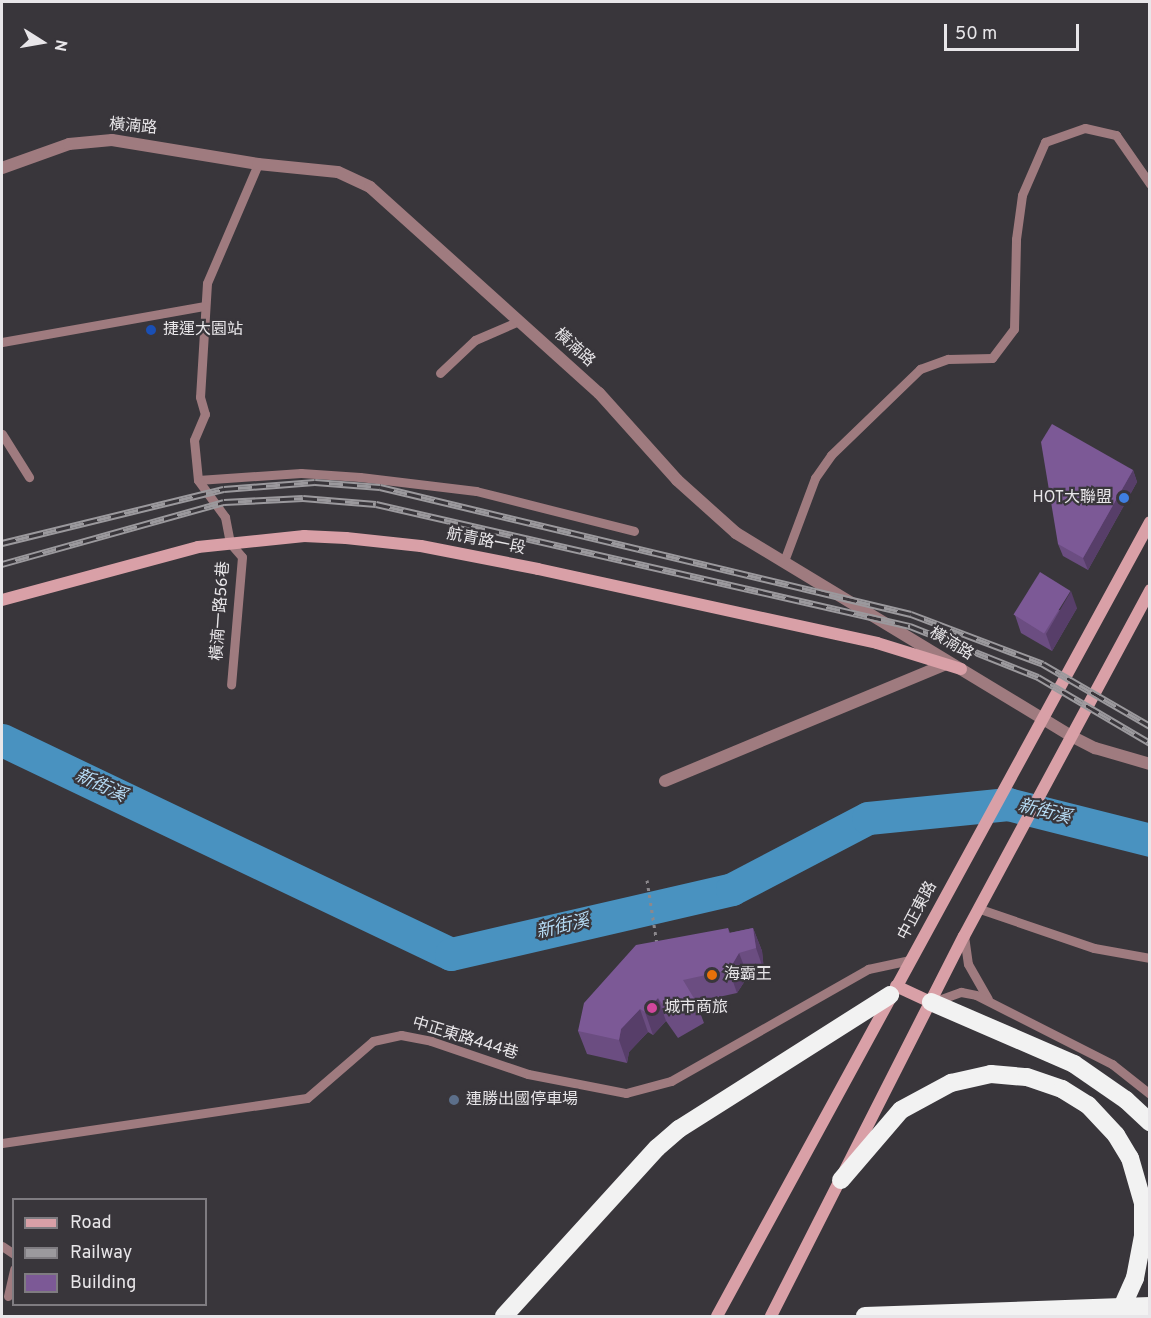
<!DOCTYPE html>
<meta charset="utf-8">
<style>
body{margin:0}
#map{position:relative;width:1151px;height:1318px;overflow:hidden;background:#39363b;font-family:Overpass,"Noto Sans TC",sans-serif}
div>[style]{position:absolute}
.river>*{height:33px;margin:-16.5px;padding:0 16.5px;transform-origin:16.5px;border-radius:16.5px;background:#4992c0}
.path>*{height:3px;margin-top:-1.5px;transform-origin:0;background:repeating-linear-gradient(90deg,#8b888c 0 3px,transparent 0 7.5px)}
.lane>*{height:9px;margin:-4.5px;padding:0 4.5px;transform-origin:4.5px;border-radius:4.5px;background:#9f7b7f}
.street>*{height:12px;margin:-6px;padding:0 6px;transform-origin:6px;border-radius:6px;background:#9f7b7f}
.secondary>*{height:12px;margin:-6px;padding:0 6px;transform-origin:6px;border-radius:6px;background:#d9a0a7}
.highway>*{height:18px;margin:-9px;padding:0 9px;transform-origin:9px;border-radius:9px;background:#f2f2f2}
.rail>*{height:7px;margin-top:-3.5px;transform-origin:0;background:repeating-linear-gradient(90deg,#39363b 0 14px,#9b999d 0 28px);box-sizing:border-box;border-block:2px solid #9b999d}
.highway-bridge>*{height:18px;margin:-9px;padding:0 9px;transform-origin:9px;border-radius:9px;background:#f2f2f2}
.wall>*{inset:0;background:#6b4d81}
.shaded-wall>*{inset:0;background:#573e69}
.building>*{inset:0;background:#7c5996;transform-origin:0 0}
.dots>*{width:16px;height:16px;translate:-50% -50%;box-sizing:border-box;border:3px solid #39363b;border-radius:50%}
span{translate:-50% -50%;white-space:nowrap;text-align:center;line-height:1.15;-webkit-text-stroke:4.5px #39363b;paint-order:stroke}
.street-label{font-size:16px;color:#e8e6e9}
.poi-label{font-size:16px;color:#e8e6e9}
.left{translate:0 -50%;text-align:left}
.right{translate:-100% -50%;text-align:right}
.water-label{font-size:18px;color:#b6dbf4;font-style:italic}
.frame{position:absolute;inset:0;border:3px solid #e8e6e9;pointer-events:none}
.legend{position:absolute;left:12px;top:1198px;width:195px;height:108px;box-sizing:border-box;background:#39363b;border:2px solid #7f7c81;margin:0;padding:8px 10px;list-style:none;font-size:18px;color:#e8e6e9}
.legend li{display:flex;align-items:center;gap:12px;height:30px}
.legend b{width:30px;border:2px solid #7f7c81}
.north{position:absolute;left:12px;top:12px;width:60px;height:60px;-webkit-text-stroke:4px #39363b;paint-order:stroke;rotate:101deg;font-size:16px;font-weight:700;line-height:24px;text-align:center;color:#e8e6e9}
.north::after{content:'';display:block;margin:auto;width:21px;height:27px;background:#e8e6e9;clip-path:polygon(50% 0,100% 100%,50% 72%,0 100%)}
.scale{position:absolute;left:944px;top:24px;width:135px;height:27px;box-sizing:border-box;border:3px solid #e8e6e9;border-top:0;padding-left:8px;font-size:18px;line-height:21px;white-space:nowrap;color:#e8e6e9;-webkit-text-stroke:4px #39363b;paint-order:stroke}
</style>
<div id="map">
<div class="river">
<i style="left:2px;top:740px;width:497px;rotate:25.5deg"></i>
<i style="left:451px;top:954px;width:288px;rotate:-13deg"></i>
<i style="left:732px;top:889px;width:153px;rotate:-27.6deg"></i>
<i style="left:868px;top:818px;width:141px;rotate:-5.7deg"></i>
<i style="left:1008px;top:804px;width:146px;rotate:14.2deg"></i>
</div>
<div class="path">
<i style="left:647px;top:880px;width:65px;rotate:81.1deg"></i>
</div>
<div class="lane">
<i style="left:258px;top:164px;width:129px;rotate:113.2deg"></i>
<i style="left:207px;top:283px;width:114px;rotate:93.5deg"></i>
<i style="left:200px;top:397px;width:18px;rotate:74deg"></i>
<i style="left:205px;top:414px;width:28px;rotate:113deg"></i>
<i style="left:194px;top:440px;width:40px;rotate:84.3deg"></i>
<i style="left:198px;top:480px;width:103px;rotate:-3.9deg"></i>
<i style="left:301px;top:473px;width:59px;rotate:3.9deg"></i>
<i style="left:360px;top:477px;width:117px;rotate:6.9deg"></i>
<i style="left:476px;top:491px;width:163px;rotate:14.2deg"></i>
<i style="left:2px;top:342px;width:206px;rotate:-10.1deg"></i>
<i style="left:440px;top:373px;width:48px;rotate:-43.3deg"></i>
<i style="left:475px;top:340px;width:48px;rotate:-23.4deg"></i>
<i style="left:2px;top:434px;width:51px;rotate:57.9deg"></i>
<i style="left:198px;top:480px;width:46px;rotate:53.9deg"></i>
<i style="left:225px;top:517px;width:26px;rotate:79deg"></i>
<i style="left:230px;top:543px;width:18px;rotate:49deg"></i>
<i style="left:242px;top:557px;width:128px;rotate:94.9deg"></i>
<i style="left:784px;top:561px;width:89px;rotate:-69.5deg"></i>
<i style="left:815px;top:478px;width:28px;rotate:-55deg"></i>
<i style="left:831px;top:455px;width:124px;rotate:-44deg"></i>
<i style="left:920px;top:369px;width:30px;rotate:-20deg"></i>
<i style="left:948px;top:359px;width:44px;rotate:-1.3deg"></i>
<i style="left:992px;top:358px;width:36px;rotate:-53deg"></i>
<i style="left:1014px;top:329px;width:90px;rotate:-88.7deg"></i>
<i style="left:1016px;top:239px;width:44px;rotate:-82.2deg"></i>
<i style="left:1022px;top:195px;width:58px;rotate:-66.5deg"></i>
<i style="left:1045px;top:142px;width:42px;rotate:-19.3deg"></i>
<i style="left:1085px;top:128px;width:32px;rotate:13deg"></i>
<i style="left:1116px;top:135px;width:60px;rotate:55.2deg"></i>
<i style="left:980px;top:909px;width:120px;rotate:18.9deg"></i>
<i style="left:1094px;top:948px;width:57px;rotate:10.1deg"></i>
<i style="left:964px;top:936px;width:28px;rotate:82deg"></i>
<i style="left:968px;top:964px;width:40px;rotate:60.3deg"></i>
<i style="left:933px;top:1002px;width:30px;rotate:-20deg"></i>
<i style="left:961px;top:992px;width:15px;rotate:11deg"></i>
<i style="left:976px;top:995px;width:153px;rotate:26.9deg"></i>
<i style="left:1112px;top:1064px;width:48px;rotate:38.3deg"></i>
<i style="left:2px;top:1143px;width:308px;rotate:-8.4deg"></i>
<i style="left:307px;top:1098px;width:87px;rotate:-40.8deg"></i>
<i style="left:373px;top:1041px;width:29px;rotate:-12deg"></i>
<i style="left:401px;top:1035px;width:31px;rotate:11deg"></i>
<i style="left:431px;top:1041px;width:102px;rotate:18.8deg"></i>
<i style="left:528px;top:1074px;width:100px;rotate:11deg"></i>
<i style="left:626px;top:1093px;width:47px;rotate:-14.9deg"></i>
<i style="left:671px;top:1081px;width:227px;rotate:-29.6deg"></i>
<i style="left:868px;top:969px;width:43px;rotate:-12.1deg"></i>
<i style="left:2px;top:1246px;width:14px;rotate:34deg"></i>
<i style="left:8px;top:1296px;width:28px;rotate:-77deg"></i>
</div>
<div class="street">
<i style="left:2px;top:168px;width:71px;rotate:-19.7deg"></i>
<i style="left:69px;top:144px;width:43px;rotate:-5.3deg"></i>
<i style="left:112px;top:140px;width:148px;rotate:9.3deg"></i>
<i style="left:258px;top:164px;width:80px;rotate:5.7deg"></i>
<i style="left:338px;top:172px;width:35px;rotate:25deg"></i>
<i style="left:370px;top:187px;width:308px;rotate:42deg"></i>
<i style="left:599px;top:393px;width:117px;rotate:48.1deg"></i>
<i style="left:677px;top:480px;width:79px;rotate:41.9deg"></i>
<i style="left:736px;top:533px;width:394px;rotate:31.2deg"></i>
<i style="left:1073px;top:737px;width:25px;rotate:27deg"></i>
<i style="left:1095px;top:748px;width:57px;rotate:16.2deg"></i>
<i style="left:665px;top:781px;width:304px;rotate:-22.6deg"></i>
</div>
<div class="secondary">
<i style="left:2px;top:600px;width:203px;rotate:-15.1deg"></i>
<i style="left:198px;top:547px;width:107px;rotate:-5.9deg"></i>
<i style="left:304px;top:536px;width:42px;rotate:2.7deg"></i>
<i style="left:346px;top:538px;width:75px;rotate:6.1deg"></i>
<i style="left:421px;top:546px;width:119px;rotate:11.1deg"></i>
<i style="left:538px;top:569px;width:347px;rotate:12.3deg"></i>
<i style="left:877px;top:643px;width:88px;rotate:17.2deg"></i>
<i style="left:896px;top:986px;width:38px;rotate:25deg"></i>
<i style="left:717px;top:1316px;width:904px;rotate:-61.39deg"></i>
<i style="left:771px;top:1316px;width:426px;rotate:-63.1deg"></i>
<i style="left:964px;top:936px;width:393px;rotate:-61.7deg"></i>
</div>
<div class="highway">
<i style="left:931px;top:1002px;width:156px;rotate:23.4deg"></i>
<i style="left:1074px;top:1064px;width:63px;rotate:34.7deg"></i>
<i style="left:1126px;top:1100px;width:33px;rotate:43deg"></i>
<i style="left:841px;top:1180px;width:92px;rotate:-49.4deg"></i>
<i style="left:901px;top:1110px;width:57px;rotate:-28.4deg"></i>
<i style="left:951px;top:1083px;width:41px;rotate:-12.7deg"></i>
<i style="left:991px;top:1074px;width:36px;rotate:5deg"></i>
<i style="left:1027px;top:1077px;width:37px;rotate:19deg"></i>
<i style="left:1062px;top:1089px;width:31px;rotate:32deg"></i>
<i style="left:1088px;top:1105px;width:41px;rotate:47deg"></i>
<i style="left:1116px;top:1135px;width:27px;rotate:59deg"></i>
<i style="left:1130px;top:1158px;width:47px;rotate:73.9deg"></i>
<i style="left:1143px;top:1203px;width:33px;rotate:90deg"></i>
<i style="left:1143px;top:1236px;width:43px;rotate:100.8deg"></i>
<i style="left:1135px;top:1278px;width:42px;rotate:114.1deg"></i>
<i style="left:504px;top:1316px;width:227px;rotate:-47.7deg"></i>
<i style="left:657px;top:1148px;width:29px;rotate:-41deg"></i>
<i style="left:679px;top:1129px;width:250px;rotate:-32.4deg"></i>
</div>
<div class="rail">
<i style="left:2px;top:543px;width:228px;rotate:-13.7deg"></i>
<i style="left:224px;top:489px;width:91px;rotate:-4.4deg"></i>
<i style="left:315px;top:482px;width:65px;rotate:4.4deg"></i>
<i style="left:380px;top:487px;width:546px;rotate:13.45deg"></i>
<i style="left:911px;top:614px;width:141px;rotate:20.7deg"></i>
<i style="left:1043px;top:664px;width:124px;rotate:30.1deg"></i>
<i style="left:2px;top:564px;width:230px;rotate:-15.6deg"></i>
<i style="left:224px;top:502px;width:79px;rotate:-2.9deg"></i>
<i style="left:303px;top:498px;width:73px;rotate:4.7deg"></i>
<i style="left:376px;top:504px;width:548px;rotate:12.87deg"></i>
<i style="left:910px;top:626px;width:138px;rotate:21.7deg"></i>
<i style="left:1038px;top:677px;width:130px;rotate:30.5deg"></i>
</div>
<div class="highway-bridge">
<i style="left:865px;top:1316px;width:285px;rotate:-2deg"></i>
</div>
<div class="wall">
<i style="clip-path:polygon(1133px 470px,1137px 482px,1088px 570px,1063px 556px,1058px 544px)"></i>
<i style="clip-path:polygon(1077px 608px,1052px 651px,1021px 633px,1015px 615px)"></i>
<i style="clip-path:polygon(728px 928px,730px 933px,753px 928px,762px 951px,764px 971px,748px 976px,737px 993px,696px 1002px,704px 1023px,678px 1038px,666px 1021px,653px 1035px,648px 1032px,629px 1052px,627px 1063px,587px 1054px,578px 1031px)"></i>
</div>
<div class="shaded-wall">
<i style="clip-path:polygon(1133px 470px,1137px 482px,1088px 570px,1083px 558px)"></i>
<i style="clip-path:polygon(1071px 591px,1077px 608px,1052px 651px,1046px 634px)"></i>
<i style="clip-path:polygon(753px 928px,762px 951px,764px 971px,756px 948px)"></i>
<i style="clip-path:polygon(739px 953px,748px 976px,737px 993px,729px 970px)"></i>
<i style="clip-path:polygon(658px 998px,666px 1021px,653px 1035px,645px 1012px)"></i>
<i style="clip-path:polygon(640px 1009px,648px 1032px,629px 1052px,627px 1063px,619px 1040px,621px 1029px)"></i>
</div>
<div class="building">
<i style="clip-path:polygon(1052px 424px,1133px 470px,1083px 558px,1058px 544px,1041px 442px)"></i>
<i style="left:1040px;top:572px;width:36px;height:50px;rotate:32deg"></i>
<i style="clip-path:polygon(728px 928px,729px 933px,753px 928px,756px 948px,739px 953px,729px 970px,683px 980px,695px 1000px,670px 1015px,658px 998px,645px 1012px,640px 1009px,621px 1029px,619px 1040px,578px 1031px,584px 1003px,636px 945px)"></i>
</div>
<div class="dots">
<i style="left:151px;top:330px;background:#1a4fb4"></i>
<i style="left:1124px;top:498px;background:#3f7fe0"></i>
<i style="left:712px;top:975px;background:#e8710a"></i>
<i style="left:652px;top:1008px;background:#d1479c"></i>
<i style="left:454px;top:1100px;background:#5c6f8a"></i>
</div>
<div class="street-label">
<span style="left:133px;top:127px;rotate:5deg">橫湳路</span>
<span style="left:574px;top:348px;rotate:42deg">橫湳路</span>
<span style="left:486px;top:542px;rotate:11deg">航青路一段</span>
<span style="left:221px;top:611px;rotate:-86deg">橫湳一路56巷</span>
<span style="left:951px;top:644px;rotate:31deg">橫湳路</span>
<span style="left:918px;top:911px;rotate:-62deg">中正東路</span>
<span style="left:465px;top:1039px;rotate:17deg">中正東路444巷</span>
</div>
<div class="poi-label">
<span class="left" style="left:163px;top:330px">捷運大園站</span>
<span class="right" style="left:1112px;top:498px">HOT大聯盟</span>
<span class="left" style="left:724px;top:975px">海霸王</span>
<span class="left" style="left:664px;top:1008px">城市商旅</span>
<span class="left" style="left:466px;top:1100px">連勝出國停車場</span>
</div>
<div class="water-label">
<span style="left:100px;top:787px;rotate:25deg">新街溪</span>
<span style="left:1044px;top:813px;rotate:14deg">新街溪</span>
<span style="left:563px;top:928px;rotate:-13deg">新街溪</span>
</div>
<div class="frame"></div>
<ul class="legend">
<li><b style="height:8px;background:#d9a0a7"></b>Road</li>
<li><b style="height:8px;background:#9b999d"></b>Railway</li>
<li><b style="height:16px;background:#7c5996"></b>Building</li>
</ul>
<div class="north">N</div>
<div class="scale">50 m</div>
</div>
